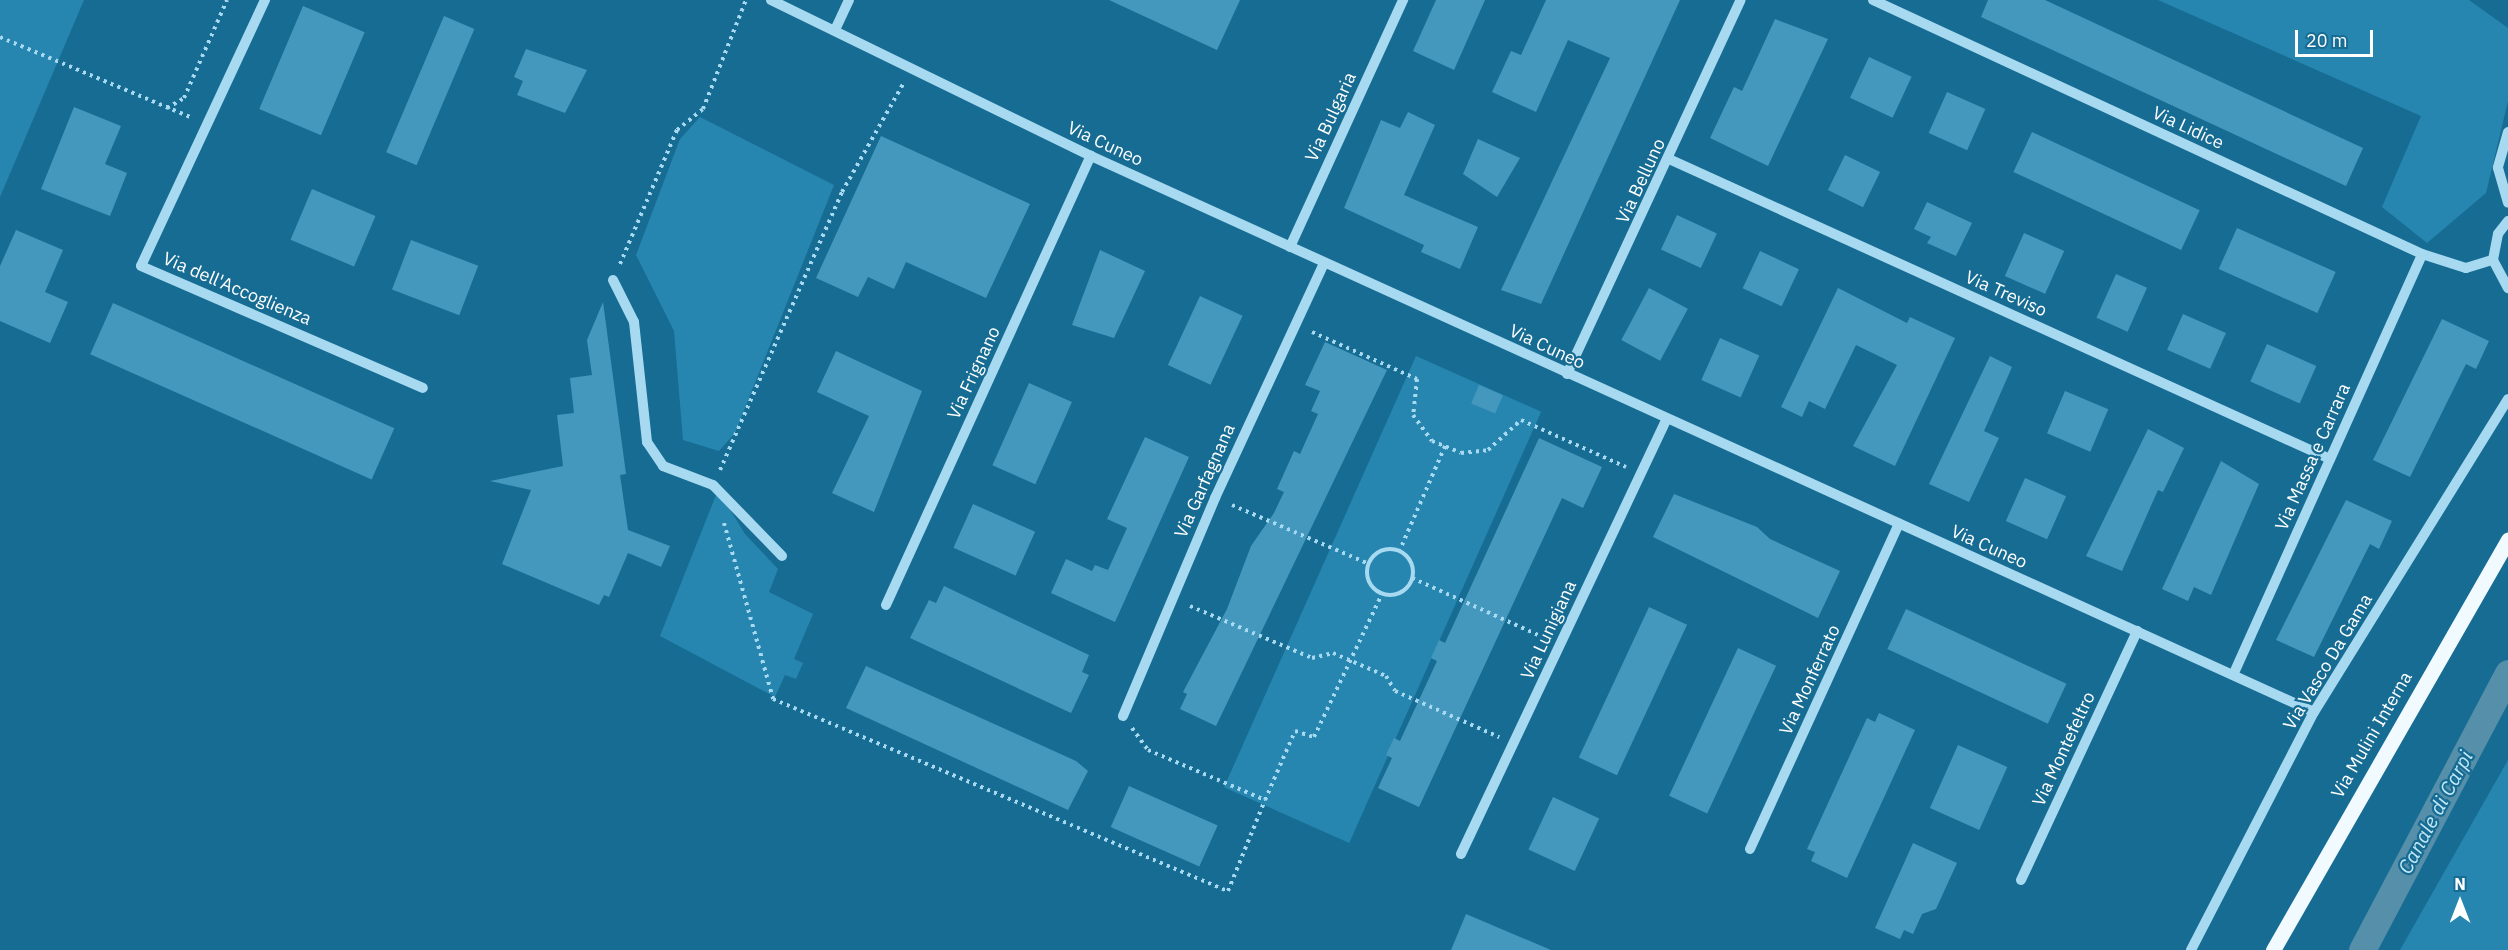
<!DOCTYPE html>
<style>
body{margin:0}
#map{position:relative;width:2508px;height:950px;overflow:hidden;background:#176c93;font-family:"IBM Plex Sans",sans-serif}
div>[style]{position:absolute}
.green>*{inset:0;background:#2686b0;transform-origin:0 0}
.canal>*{height:27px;margin:-13.5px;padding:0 13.5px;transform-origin:13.5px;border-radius:13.5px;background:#558fa9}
.building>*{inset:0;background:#4498bd;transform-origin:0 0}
.path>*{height:4px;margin-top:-2px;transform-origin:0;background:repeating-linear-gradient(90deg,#a7daf0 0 3px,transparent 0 7.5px)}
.path>.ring{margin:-2px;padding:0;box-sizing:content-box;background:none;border:4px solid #a7daf0;border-radius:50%}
.minor>*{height:10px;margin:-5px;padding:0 5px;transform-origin:5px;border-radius:5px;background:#a7daf0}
.major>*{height:15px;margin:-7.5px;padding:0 7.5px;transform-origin:7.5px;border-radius:7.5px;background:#f0faff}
span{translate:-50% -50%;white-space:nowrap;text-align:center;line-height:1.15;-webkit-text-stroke:4.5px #176c93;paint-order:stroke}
.street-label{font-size:18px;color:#fff}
.water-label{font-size:20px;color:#c2e9f9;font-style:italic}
.north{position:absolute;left:2430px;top:872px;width:60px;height:60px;-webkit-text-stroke:4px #176c93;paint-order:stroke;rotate:0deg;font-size:16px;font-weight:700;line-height:24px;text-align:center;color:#fff}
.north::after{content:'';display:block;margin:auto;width:21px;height:27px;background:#fff;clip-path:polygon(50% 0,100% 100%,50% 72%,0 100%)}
.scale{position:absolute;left:2295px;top:30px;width:78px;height:27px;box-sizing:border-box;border:3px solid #fff;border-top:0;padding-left:8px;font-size:18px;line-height:21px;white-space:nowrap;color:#fff;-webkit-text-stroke:4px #176c93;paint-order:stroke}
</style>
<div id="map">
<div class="green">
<i style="clip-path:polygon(0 0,84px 0,0 197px)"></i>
<i style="clip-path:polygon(2158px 0,2469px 0,2508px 28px,2508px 101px,2486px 193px,2427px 243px,2382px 207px,2421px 116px)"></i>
<i style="clip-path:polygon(700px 117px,834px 185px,735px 433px,719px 451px,683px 440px,674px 331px,636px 255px,680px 139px)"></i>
<i style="left:1416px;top:356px;width:137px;height:472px;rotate:24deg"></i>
<i style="clip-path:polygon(718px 490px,745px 534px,778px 569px,769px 592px,813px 614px,794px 659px,803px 663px,796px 679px,785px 675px,775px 697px,660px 636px)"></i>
<i style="clip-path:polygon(2508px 760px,2508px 950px,2400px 950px)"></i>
</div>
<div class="canal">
<i style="left:2362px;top:950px;width:313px;rotate:-62.2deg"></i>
</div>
<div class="building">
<i style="clip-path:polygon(1109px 0,1240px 0,1217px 50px)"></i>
<i style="clip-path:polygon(1436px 0,1485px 0,1454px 70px,1413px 51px)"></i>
<i style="clip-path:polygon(1546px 0,1680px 0,1541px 304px,1501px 290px,1610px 58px,1568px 40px,1536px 112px,1492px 92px,1511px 51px,1521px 55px)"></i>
<i style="clip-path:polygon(1988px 0,2045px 0,2363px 148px,2346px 186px,1981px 17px)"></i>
<i style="left:303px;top:6px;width:67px;height:112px;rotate:23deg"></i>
<i style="left:444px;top:16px;width:33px;height:148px;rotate:23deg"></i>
<i style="clip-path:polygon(1775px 19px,1828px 39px,1768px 166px,1710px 138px,1734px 87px,1742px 91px)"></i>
<i style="clip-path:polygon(526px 49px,587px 70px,565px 113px,517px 95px,523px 81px,514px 77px)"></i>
<i style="left:1869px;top:57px;width:47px;height:45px;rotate:25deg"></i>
<i style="left:1947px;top:92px;width:42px;height:45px;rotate:24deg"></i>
<i style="clip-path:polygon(74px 107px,121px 126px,105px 164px,127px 173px,110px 216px,41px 189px)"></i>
<i style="clip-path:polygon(1408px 112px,1435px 125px,1404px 195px,1478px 227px,1460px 269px,1421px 252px,1424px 245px,1344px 208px,1381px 120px,1400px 128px)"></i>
<i style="left:2032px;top:132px;width:185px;height:44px;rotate:25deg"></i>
<i style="clip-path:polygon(881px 136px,1030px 204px,986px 298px,906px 262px,894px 289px,868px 277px,858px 297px,816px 278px)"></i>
<i style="clip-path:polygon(1478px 139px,1520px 158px,1497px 197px,1463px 174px)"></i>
<i style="left:1845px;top:155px;width:39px;height:39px;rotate:26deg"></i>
<i style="left:312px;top:189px;width:69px;height:55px;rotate:23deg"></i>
<i style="clip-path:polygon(1927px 202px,1972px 223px,1956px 256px,1927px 243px,1931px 237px,1914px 229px)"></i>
<i style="left:1677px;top:215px;width:44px;height:38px;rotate:25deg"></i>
<i style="left:2237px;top:228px;width:108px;height:45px;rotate:24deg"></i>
<i style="clip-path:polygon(16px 230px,63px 250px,45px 292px,68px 302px,50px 343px,0 321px,0 266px)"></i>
<i style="left:2024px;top:233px;width:44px;height:47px;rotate:24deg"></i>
<i style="left:411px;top:240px;width:72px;height:53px;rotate:21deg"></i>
<i style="clip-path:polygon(1100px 250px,1145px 271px,1114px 338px,1072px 325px)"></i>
<i style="left:1760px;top:251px;width:43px;height:41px;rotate:25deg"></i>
<i style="left:2116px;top:274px;width:34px;height:48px;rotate:24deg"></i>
<i style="left:1649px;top:288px;width:44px;height:59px;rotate:28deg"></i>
<i style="clip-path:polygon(1838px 288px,1907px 323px,1910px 317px,1955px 338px,1895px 466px,1853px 446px,1897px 365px,1856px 345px,1825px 409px,1809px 401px,1802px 417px,1781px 407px)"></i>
<i style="left:1200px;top:296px;width:47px;height:76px;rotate:25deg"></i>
<i style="clip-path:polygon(603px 302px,626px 474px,620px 475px,628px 530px,670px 546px,661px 567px,628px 553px,609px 597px,604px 595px,599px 605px,502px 564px,531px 490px,490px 481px,563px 466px,557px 415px,574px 413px,570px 378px,592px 375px,587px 340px)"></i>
<i style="left:113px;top:303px;width:308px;height:56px;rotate:24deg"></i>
<i style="left:2183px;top:314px;width:47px;height:39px;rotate:24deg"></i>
<i style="clip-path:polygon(2442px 319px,2489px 341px,2476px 369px,2466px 364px,2410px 477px,2373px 460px)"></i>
<i style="left:1720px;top:338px;width:43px;height:46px;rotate:24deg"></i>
<i style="clip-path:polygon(1325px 342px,1387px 370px,1216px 726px,1180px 709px,1187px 694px,1183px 692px,1227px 609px,1251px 546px,1274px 513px,1284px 492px,1277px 489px,1294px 451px,1300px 454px,1318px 414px,1311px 411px,1320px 391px,1305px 385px)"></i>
<i style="left:2267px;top:344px;width:54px;height:41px;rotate:24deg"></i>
<i style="clip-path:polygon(836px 351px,922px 391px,874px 512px,832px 493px,869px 416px,817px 392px)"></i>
<i style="clip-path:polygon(1990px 356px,2012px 367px,1984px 431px,1999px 438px,1969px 502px,1929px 484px)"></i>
<i style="left:1029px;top:383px;width:47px;height:90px;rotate:24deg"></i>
<i style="left:1479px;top:385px;width:26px;height:20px;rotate:23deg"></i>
<i style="left:2065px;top:391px;width:47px;height:46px;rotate:23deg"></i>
<i style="clip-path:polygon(2148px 429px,2184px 448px,2163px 492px,2158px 490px,2122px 571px,2086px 556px)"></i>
<i style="clip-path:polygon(1145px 437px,1189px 457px,1115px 622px,1051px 593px,1066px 559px,1092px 571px,1095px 565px,1108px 570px,1127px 528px,1107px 519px)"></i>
<i style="clip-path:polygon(1539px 438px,1602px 467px,1583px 508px,1562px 498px,1419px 807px,1378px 788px,1392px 758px,1386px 755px,1394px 738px,1400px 741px,1437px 661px,1431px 658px,1439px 640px,1445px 643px)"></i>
<i style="clip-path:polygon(2221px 461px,2259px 484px,2211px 595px,2194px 587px,2188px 601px,2162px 589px)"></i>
<i style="left:2025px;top:478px;width:45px;height:47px;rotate:24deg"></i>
<i style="clip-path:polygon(1674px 494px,1757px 527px,1770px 539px,1840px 571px,1818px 618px,1653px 537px)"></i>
<i style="clip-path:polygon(2346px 500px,2392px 521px,2379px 549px,2370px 544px,2314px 657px,2276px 640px)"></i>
<i style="left:973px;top:504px;width:68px;height:48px;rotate:24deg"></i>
<i style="clip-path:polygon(944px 586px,1089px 655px,1082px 672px,1089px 675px,1071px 713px,910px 638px,929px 600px,936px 603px)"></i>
<i style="left:1649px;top:607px;width:42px;height:166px;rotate:25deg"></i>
<i style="left:1906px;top:609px;width:177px;height:44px;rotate:25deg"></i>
<i style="left:1738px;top:648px;width:42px;height:163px;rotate:25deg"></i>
<i style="clip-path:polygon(866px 666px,1076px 761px,1088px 771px,1068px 810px,846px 708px)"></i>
<i style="clip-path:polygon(1879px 713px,1915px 730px,1847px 878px,1811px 861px,1815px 852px,1807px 849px,1867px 718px,1875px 722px)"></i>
<i style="left:1958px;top:745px;width:54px;height:69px;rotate:24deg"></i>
<i style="left:1129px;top:786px;width:97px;height:45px;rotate:24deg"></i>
<i style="left:1553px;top:797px;width:51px;height:58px;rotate:25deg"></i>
<i style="clip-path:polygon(1913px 843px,1957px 863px,1936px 909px,1922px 914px,1913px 934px,1904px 930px,1900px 939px,1875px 928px)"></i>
<i style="clip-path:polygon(1466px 914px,1551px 950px,1451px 950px)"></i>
</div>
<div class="path">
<i style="left:0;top:37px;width:206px;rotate:22.8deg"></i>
<i style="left:167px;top:108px;width:20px;rotate:-30deg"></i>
<i style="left:184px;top:98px;width:107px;rotate:-66.3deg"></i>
<i style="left:620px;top:264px;width:146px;rotate:-67deg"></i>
<i style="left:677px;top:130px;width:33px;rotate:-39deg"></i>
<i style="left:703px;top:109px;width:117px;rotate:-68.5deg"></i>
<i style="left:1312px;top:332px;width:115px;rotate:24.1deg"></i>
<i style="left:1417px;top:379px;width:36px;rotate:96deg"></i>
<i style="left:1413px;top:415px;width:32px;rotate:54deg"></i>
<i style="left:1432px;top:441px;width:31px;rotate:22deg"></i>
<i style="left:1461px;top:453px;width:27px;rotate:-6deg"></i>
<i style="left:1488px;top:450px;width:45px;rotate:-42.3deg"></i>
<i style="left:1521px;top:420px;width:115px;rotate:24.1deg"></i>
<i style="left:720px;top:470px;width:304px;rotate:-66.3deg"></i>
<i style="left:842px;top:192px;width:124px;rotate:-60.5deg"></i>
<i style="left:1232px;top:505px;width:149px;rotate:23.3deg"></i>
<i style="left:724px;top:523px;width:183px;rotate:74.4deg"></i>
<i style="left:773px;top:699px;width:494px;rotate:22.9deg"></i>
<i style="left:1228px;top:891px;width:98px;rotate:-67.9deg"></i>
<i class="ring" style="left:1367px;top:549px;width:42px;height:42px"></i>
<i style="left:1399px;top:552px;width:116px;rotate:-66.5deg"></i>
<i style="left:1412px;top:578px;width:146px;rotate:24.3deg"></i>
<i style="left:1190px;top:606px;width:133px;rotate:23.1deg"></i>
<i style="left:1312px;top:658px;width:22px;rotate:-13deg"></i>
<i style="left:1333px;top:653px;width:58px;rotate:23.5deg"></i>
<i style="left:1386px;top:676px;width:17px;rotate:59deg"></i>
<i style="left:1395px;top:691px;width:114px;rotate:23.9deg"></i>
<i style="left:1132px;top:728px;width:27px;rotate:54deg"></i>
<i style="left:1148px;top:750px;width:127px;rotate:23.1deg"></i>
<i style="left:1265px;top:800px;width:75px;rotate:-66.5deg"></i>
<i style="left:1295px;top:731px;width:20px;rotate:18deg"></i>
<i style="left:1314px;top:737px;width:158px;rotate:-64.6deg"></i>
</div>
<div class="minor">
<i style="left:265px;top:0;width:293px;rotate:115deg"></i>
<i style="left:141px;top:266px;width:307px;rotate:23.4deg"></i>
<i style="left:771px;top:0;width:356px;rotate:26deg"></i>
<i style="left:1091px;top:156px;width:1343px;rotate:24.45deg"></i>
<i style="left:1873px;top:0;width:605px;rotate:24.83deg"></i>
<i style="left:2422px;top:254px;width:46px;rotate:17.7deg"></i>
<i style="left:2466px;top:268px;width:28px;rotate:-17deg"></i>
<i style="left:835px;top:30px;width:33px;rotate:-65deg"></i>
<i style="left:2508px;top:132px;width:37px;rotate:106deg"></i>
<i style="left:2498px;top:168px;width:36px;rotate:74deg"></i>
<i style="left:1669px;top:159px;width:726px;rotate:24.41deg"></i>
<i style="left:2508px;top:221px;width:16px;rotate:128deg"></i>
<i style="left:2498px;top:234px;width:26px;rotate:101deg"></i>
<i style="left:2493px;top:260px;width:32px;rotate:62deg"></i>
<i style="left:1290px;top:247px;width:272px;rotate:-65.4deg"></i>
<i style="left:613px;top:280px;width:47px;rotate:63.4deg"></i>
<i style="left:634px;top:322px;width:121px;rotate:83.8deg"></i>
<i style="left:647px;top:442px;width:29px;rotate:56deg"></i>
<i style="left:663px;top:466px;width:53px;rotate:20.8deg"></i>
<i style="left:713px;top:485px;width:99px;rotate:45.8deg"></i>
<i style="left:1567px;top:374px;width:412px;rotate:-65.1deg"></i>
<i style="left:886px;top:605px;width:494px;rotate:-65.5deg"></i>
<i style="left:2234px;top:673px;width:459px;rotate:-65.8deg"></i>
<i style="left:1123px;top:716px;width:237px;rotate:-67.1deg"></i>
<i style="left:1215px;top:498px;width:259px;rotate:-65.1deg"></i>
<i style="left:1750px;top:849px;width:358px;rotate:-65.4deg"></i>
<i style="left:1461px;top:854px;width:481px;rotate:-64.7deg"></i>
<i style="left:2021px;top:880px;width:275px;rotate:-65deg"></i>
<i style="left:2191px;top:950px;width:268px;rotate:-62.7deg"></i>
<i style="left:2314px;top:712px;width:368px;rotate:-58.2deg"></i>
</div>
<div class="major">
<i style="left:2273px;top:950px;width:473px;rotate:-60.2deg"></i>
</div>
<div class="street-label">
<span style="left:1331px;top:117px;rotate:-65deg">Via Bulgaria</span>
<span style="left:2188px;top:128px;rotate:25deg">Via Lidice</span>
<span style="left:1105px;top:144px;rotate:25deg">Via Cuneo</span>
<span style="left:1641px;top:181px;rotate:-65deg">Via Belluno</span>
<span style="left:237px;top:289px;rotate:23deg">Via dell'Accoglienza</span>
<span style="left:2006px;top:294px;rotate:24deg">Via Treviso</span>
<span style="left:1547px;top:347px;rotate:25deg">Via Cuneo</span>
<span style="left:974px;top:373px;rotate:-65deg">Via Frignano</span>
<span style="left:2313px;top:457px;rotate:-66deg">Via Massa e Carrara</span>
<span style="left:1205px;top:481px;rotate:-66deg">Via Garfagnana</span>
<span style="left:1989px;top:547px;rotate:24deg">Via Cuneo</span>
<span style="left:1549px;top:630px;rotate:-65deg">Via Lunigiana</span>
<span style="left:2328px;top:662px;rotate:-59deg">Via Vasco Da Gama</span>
<span style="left:1810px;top:680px;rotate:-65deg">Via Monferrato</span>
<span style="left:2372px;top:735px;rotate:-60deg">Via Mulini Interna</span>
<span style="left:2064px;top:749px;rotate:-65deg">Via Montefeltro</span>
</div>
<div class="water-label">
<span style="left:2435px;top:812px;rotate:-62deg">Canale di Carpi</span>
</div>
<div class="north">N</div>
<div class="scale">20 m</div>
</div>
